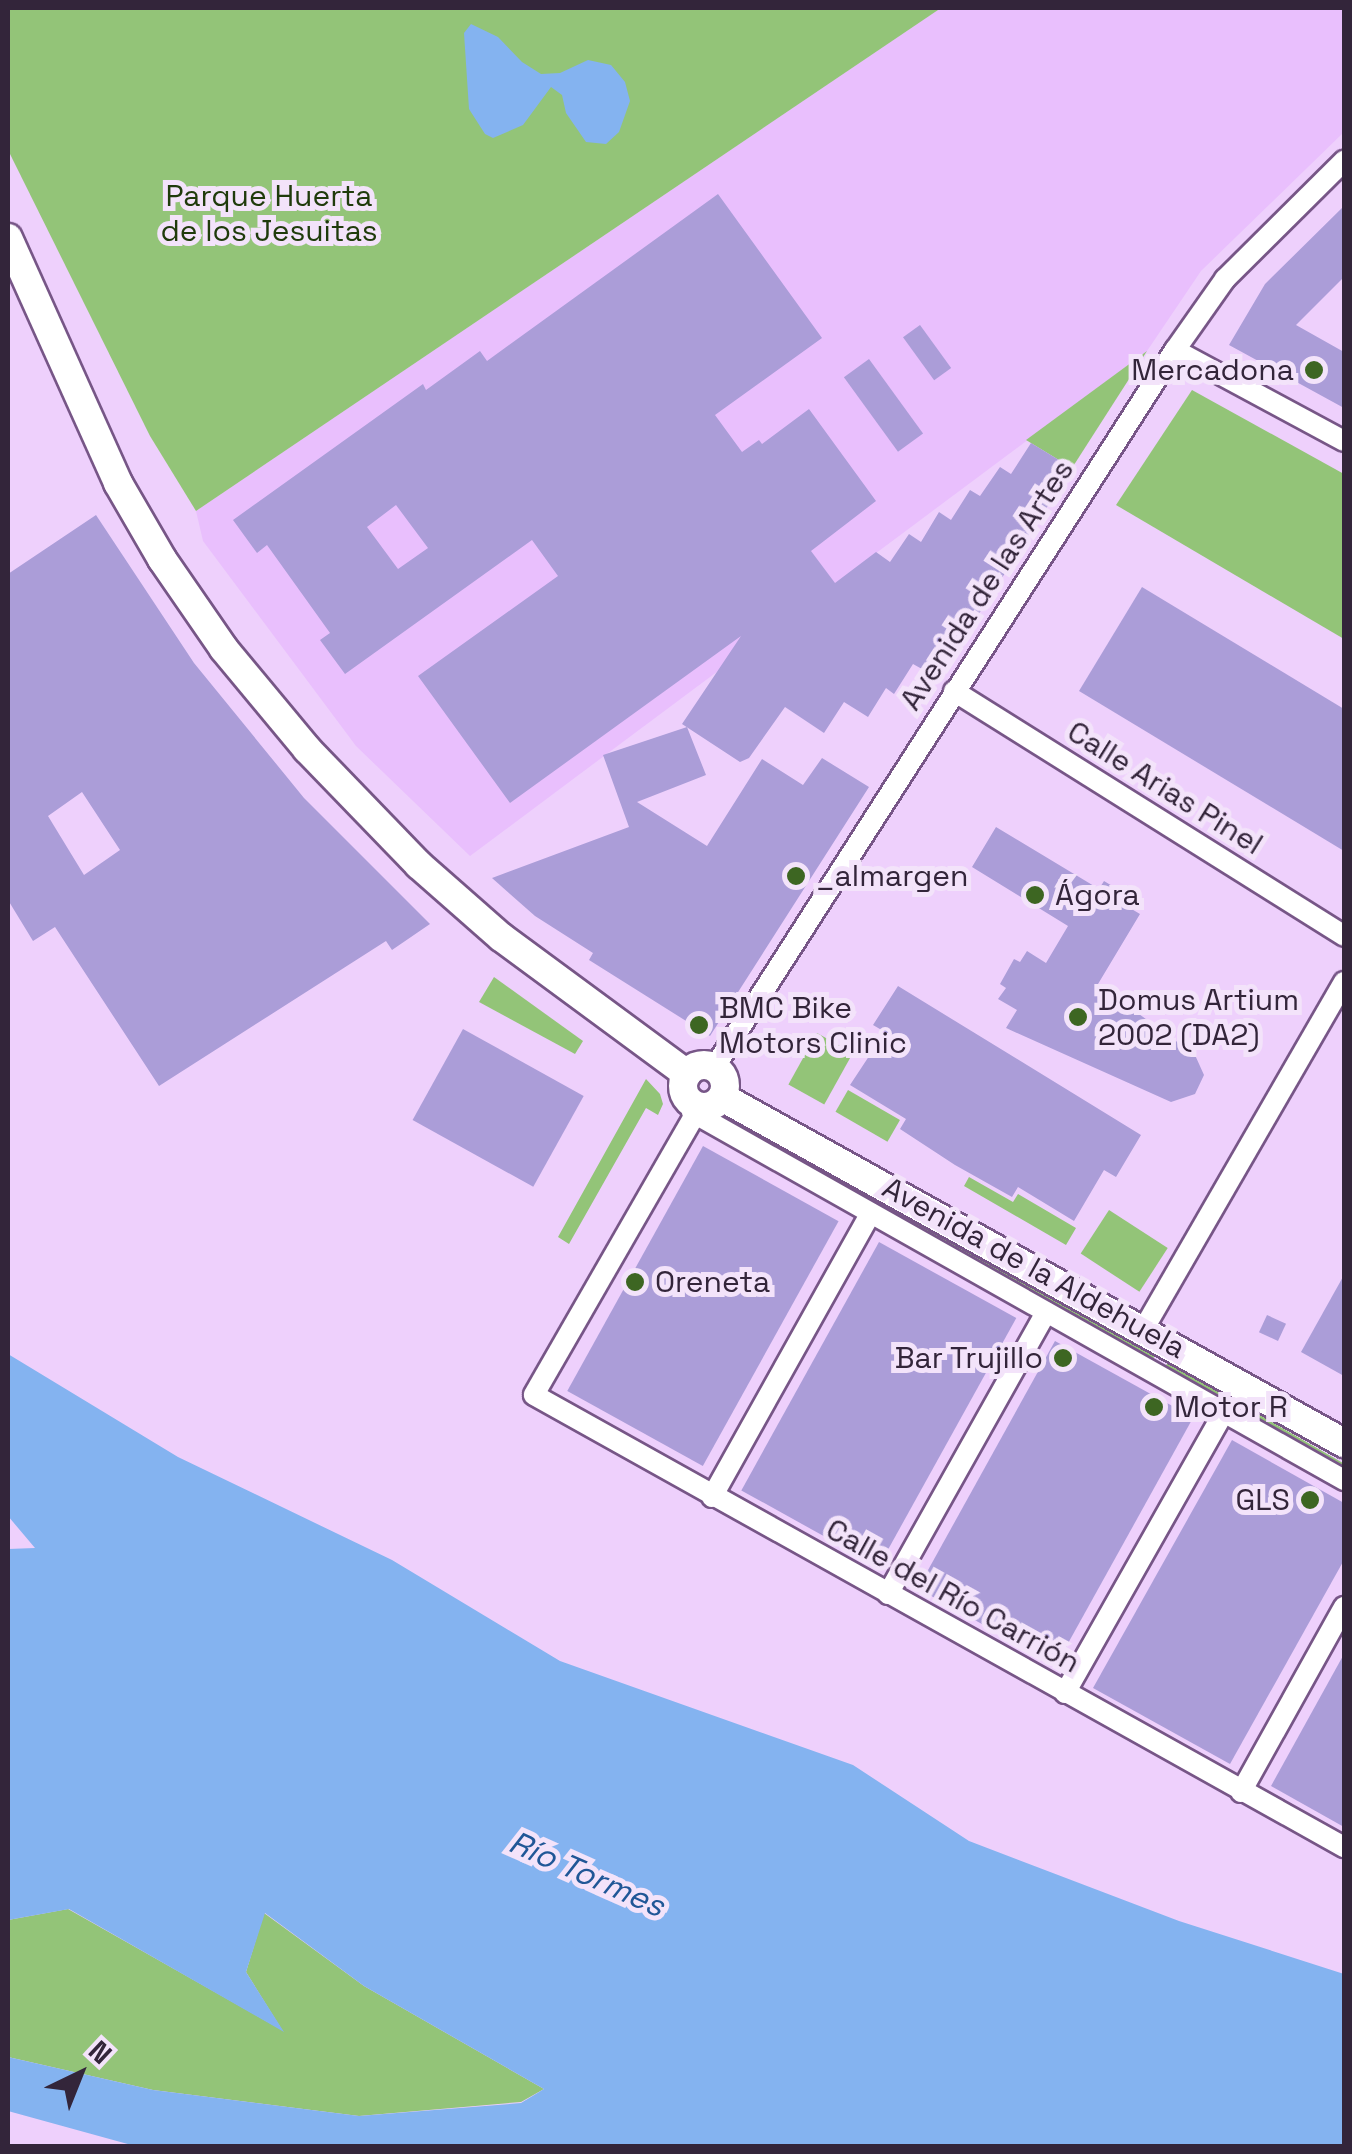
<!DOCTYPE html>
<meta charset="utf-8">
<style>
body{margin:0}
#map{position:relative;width:1352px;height:2154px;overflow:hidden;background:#eed0fc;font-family:"Space Grotesk",sans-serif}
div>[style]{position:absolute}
.built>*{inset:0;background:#e9bffd}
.green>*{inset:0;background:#93c478;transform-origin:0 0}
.water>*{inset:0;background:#84b3f0}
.building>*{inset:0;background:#ab9dd8;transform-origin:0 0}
.roads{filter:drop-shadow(2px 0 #775687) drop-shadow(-2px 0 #775687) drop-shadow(0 2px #775687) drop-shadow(0 -2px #775687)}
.street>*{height:20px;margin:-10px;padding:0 10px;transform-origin:10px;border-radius:10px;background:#fff}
.secondary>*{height:28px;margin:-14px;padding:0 14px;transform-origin:14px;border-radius:14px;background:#fff}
.secondary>.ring{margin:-14px;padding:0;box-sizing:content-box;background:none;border:28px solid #fff;border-radius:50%}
.dots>*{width:28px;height:28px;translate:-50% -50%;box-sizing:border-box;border:5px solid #f3e3fa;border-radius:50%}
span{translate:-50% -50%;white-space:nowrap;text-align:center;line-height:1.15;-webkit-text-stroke:10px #f3e3fa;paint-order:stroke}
.park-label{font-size:30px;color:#1f3b0b}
.poi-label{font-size:30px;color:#33253a}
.right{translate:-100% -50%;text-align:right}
.left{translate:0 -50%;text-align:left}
.street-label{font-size:30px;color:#33253a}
.water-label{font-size:32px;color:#205797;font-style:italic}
.frame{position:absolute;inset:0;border:10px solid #33253a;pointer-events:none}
.north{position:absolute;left:30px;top:2024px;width:100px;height:100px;-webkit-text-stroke:8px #f3e3fa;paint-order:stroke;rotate:43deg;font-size:28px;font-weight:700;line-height:40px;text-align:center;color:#33253a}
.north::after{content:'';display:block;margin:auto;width:35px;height:45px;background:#33253a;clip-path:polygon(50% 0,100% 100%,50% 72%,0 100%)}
</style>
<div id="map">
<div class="built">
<i style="clip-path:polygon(941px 8px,1344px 8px,1344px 132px,1201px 271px,1147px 351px,470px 856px,356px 746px,203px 541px,196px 511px)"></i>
</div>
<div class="green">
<i style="clip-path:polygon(8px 8px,941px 8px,196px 511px,150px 436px,8px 150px)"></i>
<i style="clip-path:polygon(1147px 351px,1072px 468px,1026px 440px)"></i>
<i style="clip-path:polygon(1192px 390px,1344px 474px,1344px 639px,1116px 505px)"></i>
<i style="clip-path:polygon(494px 977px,583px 1041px,575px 1054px,479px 1002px)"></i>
<i style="left:817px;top:1033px;width:41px;height:59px;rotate:29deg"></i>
<i style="clip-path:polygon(646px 1079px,660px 1094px,663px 1104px,658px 1115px,646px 1108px,569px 1244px,558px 1237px)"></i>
<i style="left:848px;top:1090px;width:60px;height:25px;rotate:30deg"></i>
<i style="clip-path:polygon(769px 1135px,1155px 1355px,1153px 1359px,768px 1144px)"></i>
<i style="clip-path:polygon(969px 1177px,1013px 1202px,1018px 1194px,1076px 1228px,1066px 1245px,964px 1186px)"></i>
<i style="left:1109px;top:1210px;width:70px;height:52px;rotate:33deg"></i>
<i style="left:1168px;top:1362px;width:202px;height:5px;rotate:30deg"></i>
<i style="clip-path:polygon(68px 1909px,282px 2030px,246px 1972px,264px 1913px,364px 1986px,544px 2089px,521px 2102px,359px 2116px,153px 2090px,8px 2057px,8px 1920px)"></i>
</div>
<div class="water">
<i style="clip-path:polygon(471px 24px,498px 37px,522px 62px,541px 74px,560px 73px,588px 60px,611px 65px,625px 82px,630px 101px,619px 132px,606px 144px,586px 142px,566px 113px,562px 95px,551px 87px,523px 125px,493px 138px,485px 134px,469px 109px,464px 33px)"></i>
<i style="clip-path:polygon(8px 1354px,178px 1457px,392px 1560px,560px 1661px,853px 1765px,969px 1841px,1179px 1921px,1344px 1974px,1344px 2146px,135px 2146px,8px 2111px,8px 2057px,153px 2090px,359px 2116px,521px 2103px,544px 2089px,364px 1986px,265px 1913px,246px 1972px,284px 2032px,69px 1909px,8px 1920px,8px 1549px,35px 1548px,8px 1516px)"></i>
</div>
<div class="building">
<i style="clip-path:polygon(evenodd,718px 194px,822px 338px,715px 415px,742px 452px,759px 440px,762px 444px,809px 409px,876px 501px,811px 551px,835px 583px,876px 552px,890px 562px,909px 534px,921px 542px,939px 512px,951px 520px,970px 490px,980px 496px,1000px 467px,1011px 474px,1031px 443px,1072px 468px,938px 678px,913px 664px,894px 694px,886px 688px,868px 717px,844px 702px,824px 733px,785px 707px,749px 758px,740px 762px,682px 724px,741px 636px,510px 803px,418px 676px,558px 576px,532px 540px,345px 674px,320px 640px,330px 633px,267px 545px,257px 553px,233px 520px,423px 384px,426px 390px,480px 351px,487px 361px,718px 194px,396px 505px,428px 548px,398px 569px,367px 527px,396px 505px)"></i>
<i style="clip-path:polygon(1344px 206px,1344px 277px,1296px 325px,1344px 352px,1344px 408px,1229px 345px,1265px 284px)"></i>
<i style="left:920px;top:325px;width:53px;height:21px;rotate:54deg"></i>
<i style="left:869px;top:359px;width:92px;height:31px;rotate:54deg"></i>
<i style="clip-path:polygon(evenodd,96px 515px,194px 663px,304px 798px,430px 924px,392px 950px,386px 941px,159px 1086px,55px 927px,33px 941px,8px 900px,8px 574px,96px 515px,82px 792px,120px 850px,84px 875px,48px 816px,82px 792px)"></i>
<i style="clip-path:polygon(1142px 587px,1344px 709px,1344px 851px,1079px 691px)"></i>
<i style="clip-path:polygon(687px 727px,706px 775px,637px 802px,707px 846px,762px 759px,803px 785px,822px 758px,869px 787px,710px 1036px,589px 960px,593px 953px,535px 916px,492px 878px,629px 827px,603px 755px)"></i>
<i style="clip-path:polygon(996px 827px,1099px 889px,1104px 881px,1124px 893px,1118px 901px,1140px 914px,1098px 984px,1195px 1055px,1204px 1075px,1195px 1094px,1171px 1102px,1006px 1028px,1017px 1010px,998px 999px,1006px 988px,1000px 984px,1014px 959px,1020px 962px,1027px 951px,1046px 963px,1068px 926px,972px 867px)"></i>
<i style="clip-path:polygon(898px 986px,1141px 1135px,1116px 1177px,1104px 1170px,1074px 1221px,1018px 1187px,1012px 1197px,955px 1165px,900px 1129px,906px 1119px,850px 1085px,885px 1032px,873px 1025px)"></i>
<i style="left:463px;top:1029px;width:138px;height:104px;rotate:29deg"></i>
<i style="left:703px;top:1146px;width:155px;height:280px;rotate:29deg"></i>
<i style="left:879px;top:1242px;width:157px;height:284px;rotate:29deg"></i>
<i style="clip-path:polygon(1344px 1275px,1344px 1376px,1301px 1352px)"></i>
<i style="left:1267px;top:1315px;width:21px;height:19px;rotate:25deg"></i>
<i style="left:1055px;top:1341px;width:158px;height:283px;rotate:29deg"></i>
<i style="clip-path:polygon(1232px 1440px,1344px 1503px,1344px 1560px,1230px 1764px,1093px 1688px)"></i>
<i style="clip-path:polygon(1344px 1654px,1344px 1827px,1271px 1786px)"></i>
</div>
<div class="roads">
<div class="street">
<i style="left:1175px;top:350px;width:192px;rotate:28.3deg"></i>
<i style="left:954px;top:691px;width:461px;rotate:32.1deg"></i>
<i style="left:714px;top:1068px;width:853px;rotate:-57.3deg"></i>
<i style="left:1175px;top:350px;width:87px;rotate:-54.8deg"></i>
<i style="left:1225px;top:279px;width:168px;rotate:-44.8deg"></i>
<i style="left:700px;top:1106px;width:333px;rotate:119.9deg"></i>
<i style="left:534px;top:1395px;width:928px;rotate:29.16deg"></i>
<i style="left:692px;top:1112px;width:749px;rotate:29.44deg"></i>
<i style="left:1143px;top:1330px;width:402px;rotate:-60deg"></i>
<i style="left:712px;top:1497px;width:325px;rotate:-60.8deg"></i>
<i style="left:888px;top:1594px;width:323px;rotate:-60.7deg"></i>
<i style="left:1065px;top:1693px;width:323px;rotate:-60.5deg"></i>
<i style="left:1241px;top:1792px;width:212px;rotate:-60.9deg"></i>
</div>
<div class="secondary">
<i style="left:8px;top:238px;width:269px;rotate:65.8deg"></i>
<i style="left:118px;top:483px;width:88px;rotate:59.9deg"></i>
<i style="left:162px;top:559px;width:109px;rotate:55.4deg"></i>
<i style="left:224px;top:649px;width:130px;rotate:50.3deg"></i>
<i style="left:307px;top:749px;width:161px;rotate:46deg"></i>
<i style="left:419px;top:865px;width:109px;rotate:41.3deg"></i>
<i style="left:501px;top:937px;width:231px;rotate:36.4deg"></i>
<i class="ring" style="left:683px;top:1065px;width:14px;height:14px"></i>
<i style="left:722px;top:1097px;width:712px;rotate:29.09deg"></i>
</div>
</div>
<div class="dots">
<i style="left:1314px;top:370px;background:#3d6622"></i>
<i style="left:796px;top:876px;background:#3d6622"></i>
<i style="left:1035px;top:895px;background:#3d6622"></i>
<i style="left:1078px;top:1017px;background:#3d6622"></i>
<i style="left:699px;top:1025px;background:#3d6622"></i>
<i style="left:635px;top:1282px;background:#3d6622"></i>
<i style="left:1063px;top:1358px;background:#3d6622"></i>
<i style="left:1154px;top:1407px;background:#3d6622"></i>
<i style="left:1310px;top:1500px;background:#3d6622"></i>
</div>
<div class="park-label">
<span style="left:269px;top:213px">Parque Huerta<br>de los Jesuitas</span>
</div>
<div class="poi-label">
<span class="right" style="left:1294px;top:370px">Mercadona</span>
<span class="left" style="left:816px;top:876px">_almargen</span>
<span class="left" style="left:1055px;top:895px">Ágora</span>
<span class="left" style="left:1098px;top:1017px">Domus Artium<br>2002 (DA2)</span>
<span class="left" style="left:719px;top:1025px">BMC Bike<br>Motors Clinic</span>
<span class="left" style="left:655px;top:1282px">Oreneta</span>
<span class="right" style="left:1043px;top:1358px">Bar Trujillo</span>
<span class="left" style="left:1174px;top:1407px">Motor R</span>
<span class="right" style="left:1290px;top:1500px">GLS</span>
</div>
<div class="street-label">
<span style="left:987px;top:585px;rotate:-57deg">Avenida de las Artes</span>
<span style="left:1165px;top:788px;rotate:32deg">Calle Arias Pinel</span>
<span style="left:1034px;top:1268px;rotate:29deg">Avenida de la Aldehuela</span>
<span style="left:953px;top:1596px;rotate:29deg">Calle del Río Carrión</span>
</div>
<div class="water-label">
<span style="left:587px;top:1874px;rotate:24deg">Río Tormes</span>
</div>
<div class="frame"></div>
<div class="north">N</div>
</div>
